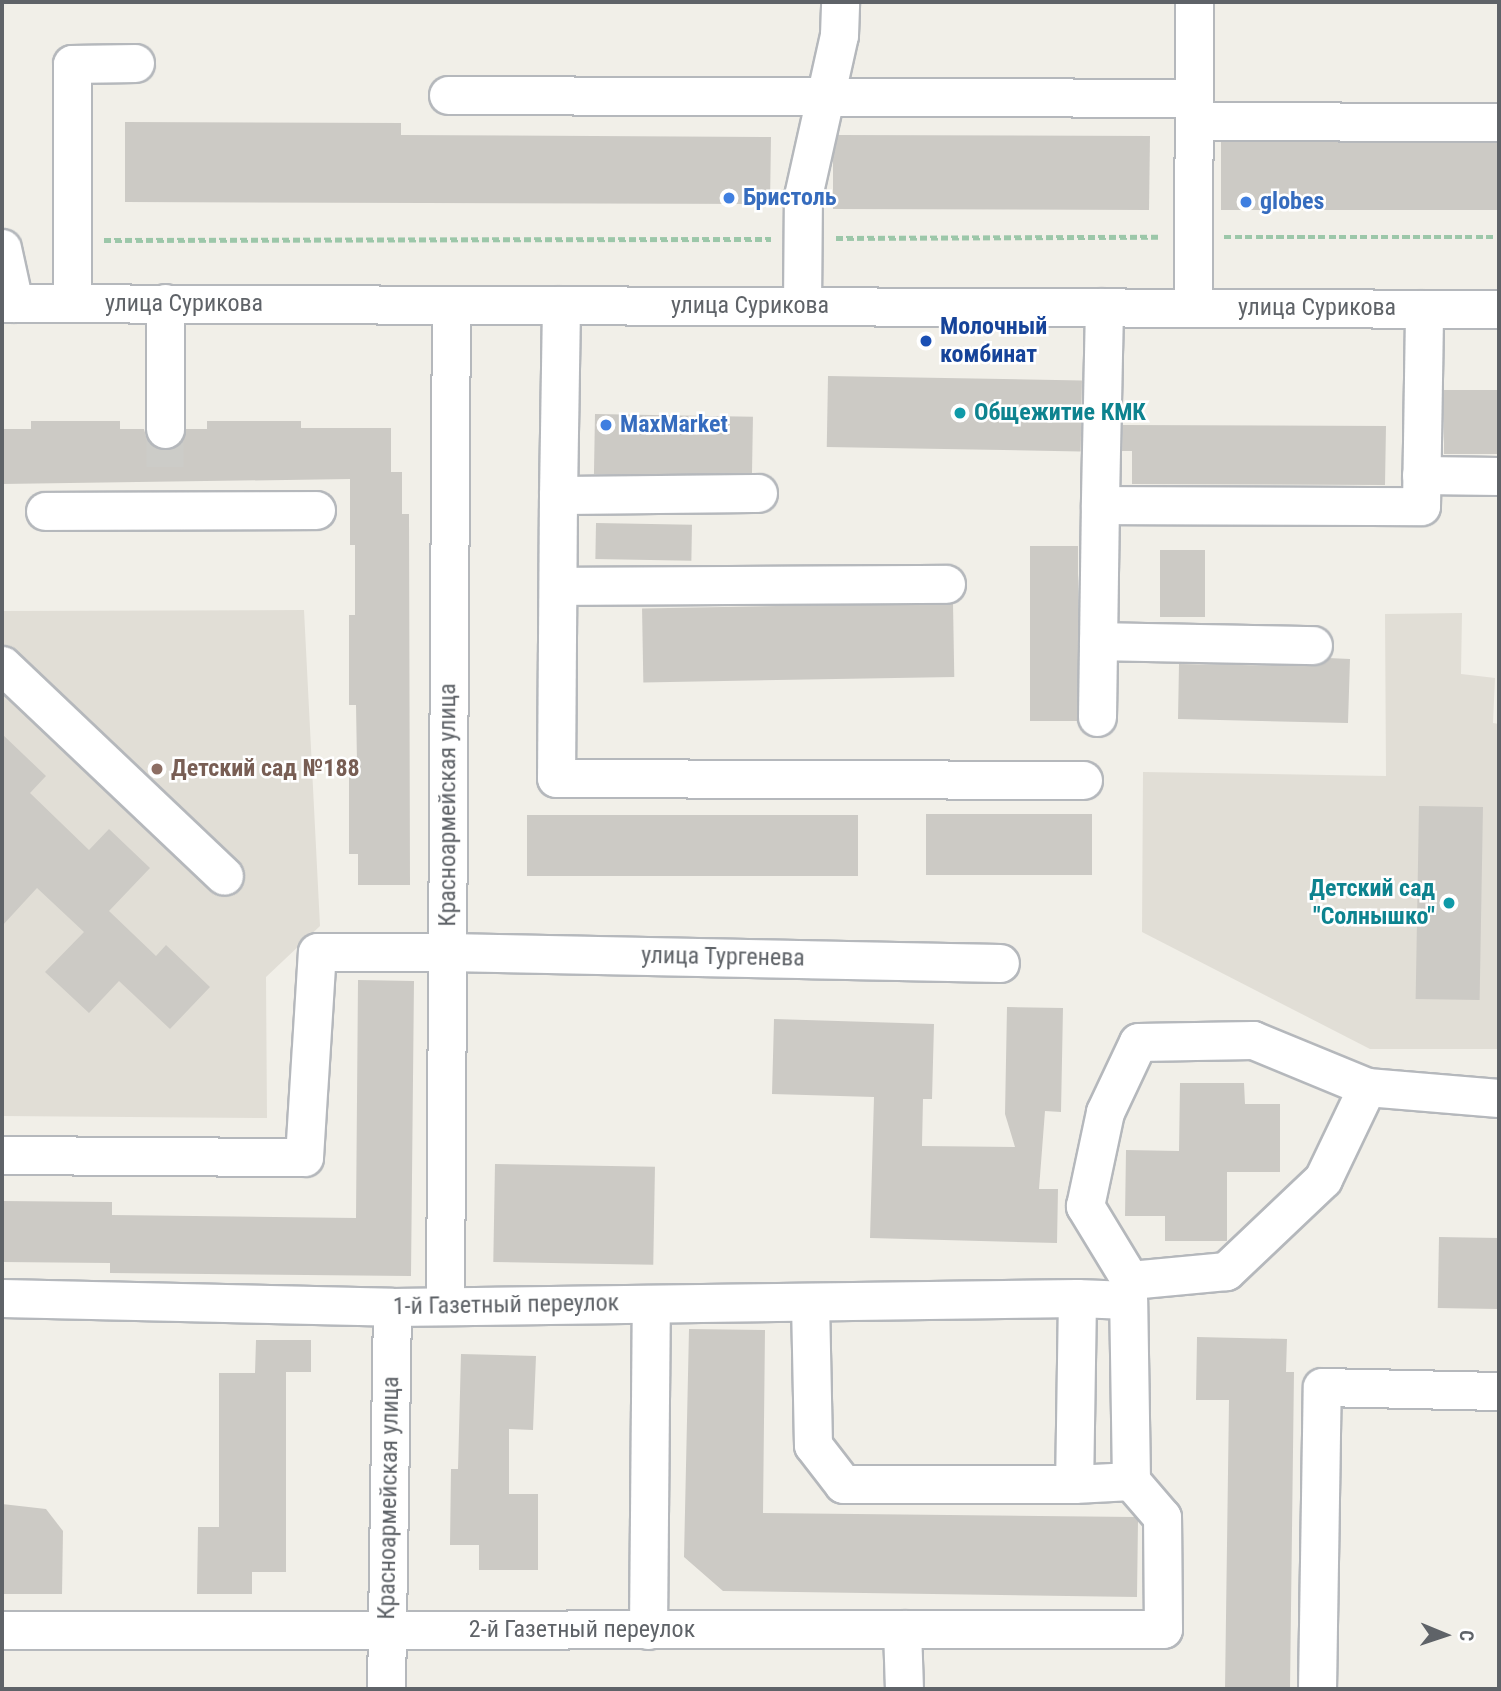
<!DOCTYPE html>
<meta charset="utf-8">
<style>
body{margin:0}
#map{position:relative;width:1501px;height:1691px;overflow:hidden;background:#f1efe8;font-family:"Roboto Condensed",sans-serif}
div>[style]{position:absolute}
.education>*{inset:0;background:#e1ded6}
.building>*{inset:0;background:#cccac5;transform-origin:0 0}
.minor-tunnel>*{height:37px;margin-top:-18.5px;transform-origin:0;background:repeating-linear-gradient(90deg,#ccccc8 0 37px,transparent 0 55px)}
.path>*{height:4.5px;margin-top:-2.25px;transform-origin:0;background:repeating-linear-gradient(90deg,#9cc7a9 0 7px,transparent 0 10.5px)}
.roads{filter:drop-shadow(2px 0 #b5b8bc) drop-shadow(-2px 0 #b5b8bc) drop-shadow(0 2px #b5b8bc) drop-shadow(0 -2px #b5b8bc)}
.minor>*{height:37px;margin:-18.5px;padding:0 18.5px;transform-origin:18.5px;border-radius:18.5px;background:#fff}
.dots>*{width:19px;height:19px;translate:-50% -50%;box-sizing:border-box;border:4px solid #fff;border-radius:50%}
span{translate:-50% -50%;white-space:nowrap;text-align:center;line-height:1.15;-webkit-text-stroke:5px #fff;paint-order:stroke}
.shop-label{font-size:24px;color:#366cbe;font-weight:700}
.left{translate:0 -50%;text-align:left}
.street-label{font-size:24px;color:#5f6368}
.transit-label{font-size:24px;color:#164399;font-weight:700}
.culture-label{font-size:24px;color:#0d838f;font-weight:700}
.right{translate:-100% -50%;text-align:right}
.education-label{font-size:24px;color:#785e54;font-weight:700}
.frame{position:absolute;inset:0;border:4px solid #5f6368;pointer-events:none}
.north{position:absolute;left:1410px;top:1600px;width:70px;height:70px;-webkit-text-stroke:5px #fff;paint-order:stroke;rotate:92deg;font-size:19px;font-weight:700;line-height:28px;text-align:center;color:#5f6368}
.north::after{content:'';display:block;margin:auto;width:24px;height:32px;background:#5f6368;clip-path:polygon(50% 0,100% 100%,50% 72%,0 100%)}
</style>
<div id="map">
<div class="education">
<i style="clip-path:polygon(304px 610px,320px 926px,266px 977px,267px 1118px,2px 1116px,2px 611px)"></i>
<i style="clip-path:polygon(1462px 613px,1461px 674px,1495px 678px,1493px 723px,1499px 724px,1499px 1049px,1370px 1049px,1142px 932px,1143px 772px,1386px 776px,1385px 614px)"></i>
</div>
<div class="building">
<i style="clip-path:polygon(125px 122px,401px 123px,401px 135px,771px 137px,770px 204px,125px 202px)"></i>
<i style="clip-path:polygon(838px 135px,1150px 136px,1149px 210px,833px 209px,833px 156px)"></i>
<i style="left:1221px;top:142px;width:278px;height:68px"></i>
<i style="left:828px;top:376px;width:254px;height:71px;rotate:1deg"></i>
<i style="left:1444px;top:390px;width:55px;height:64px"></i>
<i style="left:595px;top:414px;width:158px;height:60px;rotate:1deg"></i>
<i style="clip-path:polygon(31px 421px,120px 421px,120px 429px,144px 429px,147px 440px,155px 447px,164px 450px,176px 447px,183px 439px,186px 429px,207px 429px,207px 421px,301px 421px,301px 428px,391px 428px,391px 472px,402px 472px,402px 514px,409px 514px,410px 885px,358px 885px,358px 854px,349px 854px,349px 764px,357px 763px,356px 705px,349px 705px,349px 615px,355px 615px,355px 545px,350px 545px,350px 479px,2px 484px,2px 429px,31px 429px)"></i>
<i style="clip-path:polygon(1123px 425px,1386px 426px,1385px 485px,1132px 484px,1132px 451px,1122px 451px)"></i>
<i style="left:596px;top:523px;width:96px;height:36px;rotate:1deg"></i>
<i style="left:1030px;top:546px;width:48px;height:175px"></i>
<i style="left:1160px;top:550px;width:45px;height:67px"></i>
<i style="left:953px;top:603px;width:74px;height:311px;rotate:89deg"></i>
<i style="clip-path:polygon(1328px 658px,1350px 659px,1348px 723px,1178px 719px,1179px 664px,1313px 666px)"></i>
<i style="clip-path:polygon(2px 734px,46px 776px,30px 793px,89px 850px,109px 829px,150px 868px,109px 911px,156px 956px,166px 945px,210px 987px,170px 1029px,119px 981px,89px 1013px,45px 972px,84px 932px,37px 888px,2px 926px)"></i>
<i style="left:1419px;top:806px;width:64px;height:193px;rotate:1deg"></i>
<i style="left:926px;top:814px;width:166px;height:61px"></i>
<i style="left:527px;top:815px;width:331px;height:61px"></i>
<i style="clip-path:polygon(358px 980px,414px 981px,411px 1276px,110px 1273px,110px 1263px,2px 1262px,2px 1201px,112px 1202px,112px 1215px,356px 1218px)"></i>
<i style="clip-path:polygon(1007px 1007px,1063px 1008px,1061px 1112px,1045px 1111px,1039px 1189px,1058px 1189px,1057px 1243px,870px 1238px,874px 1097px,772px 1094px,774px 1019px,934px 1024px,932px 1099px,923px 1099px,922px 1146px,1015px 1147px,1005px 1114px)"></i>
<i style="clip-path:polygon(1180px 1083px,1244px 1083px,1245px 1104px,1280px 1104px,1280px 1172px,1227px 1172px,1227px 1241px,1165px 1241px,1165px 1216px,1125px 1216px,1126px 1150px,1179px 1151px)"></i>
<i style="left:495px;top:1164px;width:160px;height:98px;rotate:1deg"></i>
<i style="left:1439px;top:1237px;width:60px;height:71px;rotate:1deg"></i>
<i style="clip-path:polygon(689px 1329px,765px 1330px,763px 1513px,1135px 1517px,1138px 1521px,1137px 1597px,723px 1591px,684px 1557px)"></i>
<i style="clip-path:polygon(1197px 1337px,1287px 1339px,1286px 1372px,1294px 1372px,1290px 1689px,1225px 1689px,1229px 1400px,1196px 1400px)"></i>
<i style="clip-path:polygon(256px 1340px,311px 1340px,311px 1372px,286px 1372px,286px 1572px,252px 1572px,252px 1594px,197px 1594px,198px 1527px,219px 1527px,219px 1373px,255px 1373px)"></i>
<i style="clip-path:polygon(461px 1354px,536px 1356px,533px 1430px,509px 1429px,509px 1494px,538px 1494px,538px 1570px,479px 1570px,479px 1545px,450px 1545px,451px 1469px,458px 1469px)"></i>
<i style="clip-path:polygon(2px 1504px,46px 1509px,63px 1531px,62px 1594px,2px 1594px)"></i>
</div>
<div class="minor-tunnel">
<i style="left:165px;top:429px;width:53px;rotate:90deg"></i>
</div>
<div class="path">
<i style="left:1224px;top:237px;width:275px"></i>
<i style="left:836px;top:238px;width:323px;rotate:-0.2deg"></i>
<i style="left:104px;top:240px;width:667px;rotate:-0.09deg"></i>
</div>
<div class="roads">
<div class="minor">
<i style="left:448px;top:95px;width:746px;rotate:0.23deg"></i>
<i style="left:1194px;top:121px;width:305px;rotate:0.2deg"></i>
<i style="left:2px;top:248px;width:56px;rotate:77.7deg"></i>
<i style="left:2px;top:303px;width:1497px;rotate:0.23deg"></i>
<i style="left:72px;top:303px;width:239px;rotate:-90deg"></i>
<i style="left:72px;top:64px;width:63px;rotate:-0.9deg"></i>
<i style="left:165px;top:303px;width:126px;rotate:90deg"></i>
<i style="left:561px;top:305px;width:190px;rotate:90.9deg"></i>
<i style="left:558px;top:495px;width:200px;rotate:-0.6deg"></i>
<i style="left:802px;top:306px;width:110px;rotate:-89.5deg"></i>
<i style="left:803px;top:196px;width:165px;rotate:-77.4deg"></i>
<i style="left:839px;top:35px;width:33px;rotate:-88deg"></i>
<i style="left:1104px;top:307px;width:198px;rotate:91.2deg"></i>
<i style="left:1100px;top:505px;width:321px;rotate:0.2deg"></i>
<i style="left:1421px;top:506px;width:197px;rotate:-89.1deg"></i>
<i style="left:1193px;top:308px;width:306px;rotate:-89.8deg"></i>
<i style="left:1421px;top:475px;width:78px;rotate:0.7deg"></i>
<i style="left:558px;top:495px;width:283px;rotate:90.4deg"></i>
<i style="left:556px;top:778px;width:527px;rotate:0.22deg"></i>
<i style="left:45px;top:511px;width:271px;rotate:-0.2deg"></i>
<i style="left:558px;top:586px;width:388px;rotate:-0.3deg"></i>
<i style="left:1098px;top:641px;width:215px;rotate:1.1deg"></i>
<i style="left:2px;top:665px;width:306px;rotate:43.5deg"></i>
<i style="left:1097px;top:717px;width:212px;rotate:-89.2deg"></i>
<i style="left:1367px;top:1087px;width:102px;rotate:115.6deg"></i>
<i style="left:1323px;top:1179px;width:134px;rotate:136.5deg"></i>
<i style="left:1226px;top:1271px;width:96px;rotate:174.6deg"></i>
<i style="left:1130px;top:1280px;width:87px;rotate:-121.3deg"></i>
<i style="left:1085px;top:1206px;width:96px;rotate:-78deg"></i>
<i style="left:1105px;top:1112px;width:77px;rotate:-64.8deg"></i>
<i style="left:1138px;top:1042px;width:115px;rotate:-1deg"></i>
<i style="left:1253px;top:1040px;width:123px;rotate:22.4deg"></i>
<i style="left:1367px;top:1087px;width:132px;rotate:4.8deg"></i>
<i style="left:2px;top:1155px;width:302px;rotate:0.4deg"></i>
<i style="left:304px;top:1157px;width:205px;rotate:-86.4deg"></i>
<i style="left:317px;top:952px;width:130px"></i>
<i style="left:447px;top:952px;width:553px;rotate:1.14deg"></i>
<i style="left:2px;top:1298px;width:390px;rotate:1.3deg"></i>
<i style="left:392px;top:1307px;width:685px;rotate:-0.75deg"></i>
<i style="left:1077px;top:1298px;width:186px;rotate:90.9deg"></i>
<i style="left:1074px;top:1484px;width:57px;rotate:-3deg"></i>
<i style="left:1131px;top:1481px;width:181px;rotate:-90.9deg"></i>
<i style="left:1128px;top:1300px;width:51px;rotate:-177.8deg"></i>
<i style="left:810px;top:1302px;width:143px;rotate:88.8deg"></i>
<i style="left:813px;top:1445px;width:49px;rotate:52.4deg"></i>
<i style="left:843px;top:1484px;width:231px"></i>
<i style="left:445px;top:1306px;width:1001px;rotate:-89.66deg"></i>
<i style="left:902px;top:1629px;width:60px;rotate:88.1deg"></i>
<i style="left:2px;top:1630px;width:1161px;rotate:-0.05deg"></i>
<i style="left:1163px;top:1629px;width:112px;rotate:-90.5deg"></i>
<i style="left:1162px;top:1517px;width:48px;rotate:-130.7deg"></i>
<i style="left:648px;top:1630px;width:326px;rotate:-89.5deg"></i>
<i style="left:386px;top:1689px;width:382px;rotate:-89.1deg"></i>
<i style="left:1317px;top:1689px;width:302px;rotate:-89.1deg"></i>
<i style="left:1322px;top:1387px;width:177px;rotate:1.3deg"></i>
</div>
</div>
<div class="dots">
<i style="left:729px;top:198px;background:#3f7fe0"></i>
<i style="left:1246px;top:202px;background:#3f7fe0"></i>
<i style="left:926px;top:341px;background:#1a4fb4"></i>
<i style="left:960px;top:413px;background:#0f9aa8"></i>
<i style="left:606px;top:425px;background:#3f7fe0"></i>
<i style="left:157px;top:769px;background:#8d6e63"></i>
<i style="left:1449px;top:903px;background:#0f9aa8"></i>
</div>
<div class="shop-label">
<span class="left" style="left:743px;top:198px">Бристоль</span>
<span class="left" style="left:1260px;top:202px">globes</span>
<span class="left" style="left:620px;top:425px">MaxMarket</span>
</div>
<div class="street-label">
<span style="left:184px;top:304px">улица Сурикова</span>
<span style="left:750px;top:306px">улица Сурикова</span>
<span style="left:1317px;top:308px">улица Сурикова</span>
<span style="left:448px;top:805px;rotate:-90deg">Красноармейская улица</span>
<span style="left:723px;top:957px;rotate:1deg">улица Тургенева</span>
<span style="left:506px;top:1305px;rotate:-1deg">1-й Газетный переулок</span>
<span style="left:389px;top:1498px;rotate:-89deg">Красноармейская улица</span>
<span style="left:582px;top:1630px">2-й Газетный переулок</span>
</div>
<div class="transit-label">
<span class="left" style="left:940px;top:341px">Молочный<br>комбинат</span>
</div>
<div class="culture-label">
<span class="left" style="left:974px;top:413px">Общежитие КМК</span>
<span class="right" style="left:1435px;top:903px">Детский сад<br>"Солнышко"</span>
</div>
<div class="education-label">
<span class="left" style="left:171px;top:769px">Детский сад №188</span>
</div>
<div class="frame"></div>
<div class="north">С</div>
</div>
